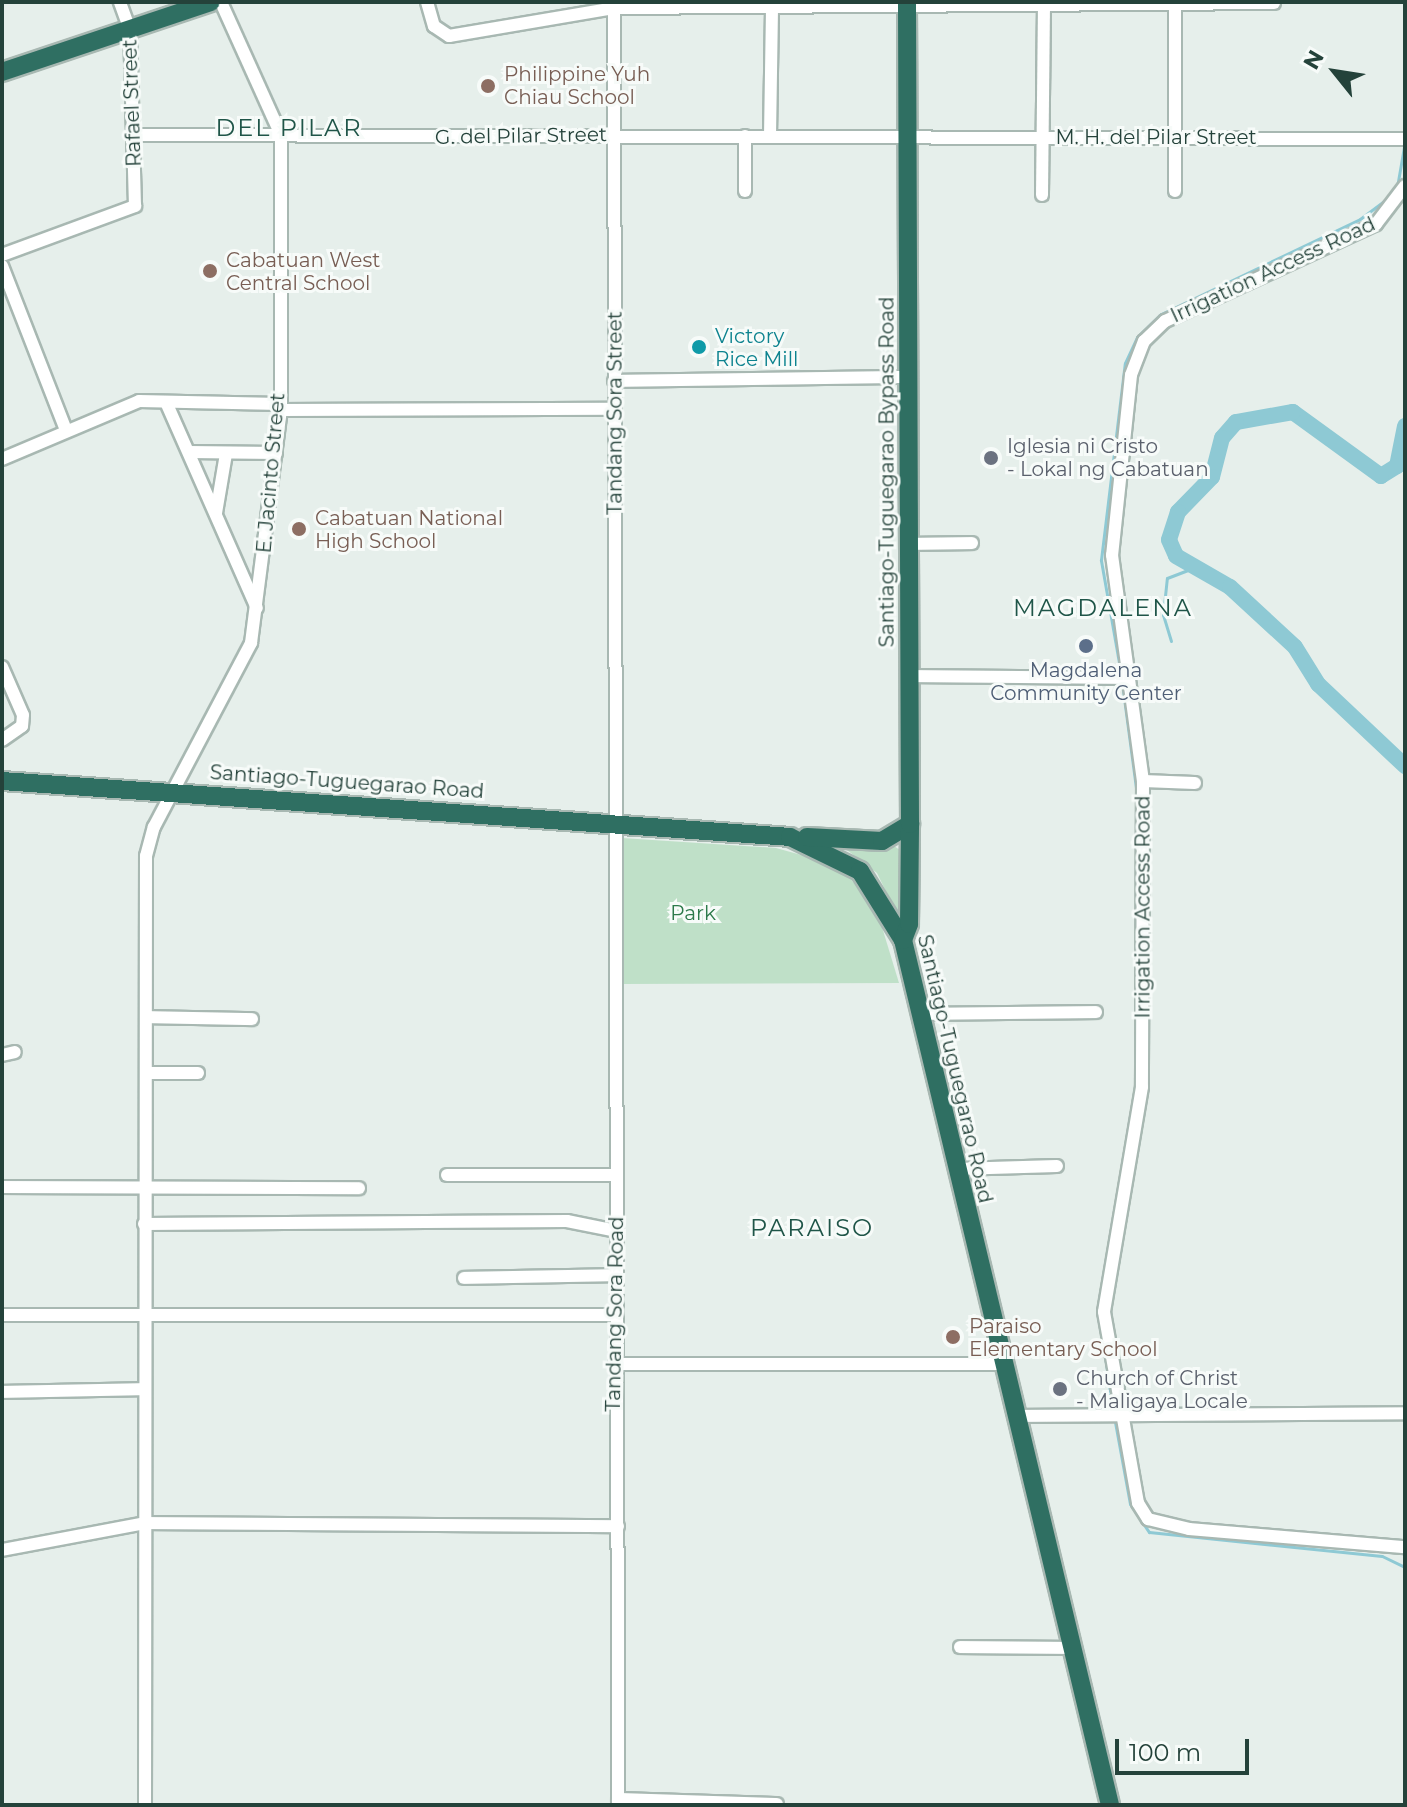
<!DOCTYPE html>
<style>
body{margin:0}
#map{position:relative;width:1407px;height:1807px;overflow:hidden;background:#e6efeb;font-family:Montserrat,sans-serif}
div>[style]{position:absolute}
.green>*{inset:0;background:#bfe0c8}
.stream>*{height:3px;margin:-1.5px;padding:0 1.5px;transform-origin:1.5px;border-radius:1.5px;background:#8ec9d4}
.river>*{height:16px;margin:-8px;padding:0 8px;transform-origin:8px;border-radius:8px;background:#8ec9d4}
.roads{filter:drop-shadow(2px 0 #a8b8b2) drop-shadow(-2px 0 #a8b8b2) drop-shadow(0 2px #a8b8b2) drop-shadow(0 -2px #a8b8b2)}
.minor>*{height:12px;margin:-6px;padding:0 6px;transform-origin:6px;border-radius:6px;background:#fff}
.highway>*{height:18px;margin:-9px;padding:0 9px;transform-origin:9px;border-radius:9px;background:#2f6f62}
.dots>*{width:22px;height:22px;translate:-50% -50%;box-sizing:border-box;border:4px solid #f7fbf9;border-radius:50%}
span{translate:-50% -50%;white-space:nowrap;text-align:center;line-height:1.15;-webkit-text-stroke:6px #f7fbf9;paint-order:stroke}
.education-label{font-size:20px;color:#785e54}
.left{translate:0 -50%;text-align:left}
.street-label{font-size:20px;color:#24423a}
.culture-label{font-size:20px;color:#0d838f}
.worship-label{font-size:20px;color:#5b616d}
.service-label{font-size:20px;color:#4e5e75}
.park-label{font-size:20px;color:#2d7a4b}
.quarter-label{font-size:24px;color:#1f5548;letter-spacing:2px}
.frame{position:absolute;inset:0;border:4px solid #24423a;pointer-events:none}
.north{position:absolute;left:1295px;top:32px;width:80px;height:80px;-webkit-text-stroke:6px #f7fbf9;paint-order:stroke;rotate:300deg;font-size:22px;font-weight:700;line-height:32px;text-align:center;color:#24423a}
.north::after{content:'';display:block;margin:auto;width:28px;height:36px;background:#24423a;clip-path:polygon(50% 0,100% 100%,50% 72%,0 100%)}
.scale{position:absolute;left:1115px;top:1739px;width:134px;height:36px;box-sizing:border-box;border:4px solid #24423a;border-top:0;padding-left:10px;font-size:24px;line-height:28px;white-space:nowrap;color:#24423a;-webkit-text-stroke:6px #f7fbf9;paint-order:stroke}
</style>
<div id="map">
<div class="green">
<i style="clip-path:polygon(622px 838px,776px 848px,823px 861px,850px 878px,878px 914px,899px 983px,621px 984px)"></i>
<i style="clip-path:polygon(894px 846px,900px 850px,901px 922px,877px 873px,843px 847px)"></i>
</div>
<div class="stream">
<i style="left:1404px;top:133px;width:6px;rotate:-81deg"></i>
<i style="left:1397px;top:187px;width:41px;rotate:-80.1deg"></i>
<i style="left:1171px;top:641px;width:27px;rotate:-107deg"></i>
<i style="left:1163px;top:615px;width:37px;rotate:-84deg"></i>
<i style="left:1167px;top:578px;width:30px;rotate:-21deg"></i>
<i style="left:1121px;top:674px;width:116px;rotate:-100deg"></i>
<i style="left:1101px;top:560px;width:198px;rotate:-83.1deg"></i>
<i style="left:1125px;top:363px;width:29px;rotate:-65deg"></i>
<i style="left:1137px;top:337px;width:33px;rotate:-44deg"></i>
<i style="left:1161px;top:314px;width:221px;rotate:-25.5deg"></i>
<i style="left:1360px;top:219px;width:38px;rotate:-37deg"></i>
<i style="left:1122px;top:683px;width:113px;rotate:82.4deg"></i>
<i style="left:1136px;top:1090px;width:48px;rotate:-90deg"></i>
<i style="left:1099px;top:1307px;width:45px;rotate:-81deg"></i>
<i style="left:1099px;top:1314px;width:92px;rotate:81.9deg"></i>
<i style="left:1115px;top:1422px;width:83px;rotate:79.6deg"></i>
<i style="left:1130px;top:1504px;width:34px;rotate:56deg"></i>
<i style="left:1149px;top:1532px;width:234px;rotate:5.9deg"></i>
<i style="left:1382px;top:1556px;width:25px;rotate:26deg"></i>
</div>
<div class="river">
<i style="left:1405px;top:426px;width:41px;rotate:101.3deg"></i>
<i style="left:1397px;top:466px;width:19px;rotate:148deg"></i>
<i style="left:1381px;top:476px;width:109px;rotate:-144deg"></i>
<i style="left:1293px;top:412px;width:58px;rotate:170deg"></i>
<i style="left:1236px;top:422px;width:21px;rotate:131deg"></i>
<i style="left:1222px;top:438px;width:40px;rotate:104.4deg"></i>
<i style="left:1212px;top:477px;width:49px;rotate:134.2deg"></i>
<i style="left:1178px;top:512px;width:29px;rotate:108deg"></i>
<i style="left:1169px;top:540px;width:17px;rotate:66deg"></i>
<i style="left:1176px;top:556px;width:62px;rotate:29.9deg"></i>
<i style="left:1230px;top:587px;width:88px;rotate:42.7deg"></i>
<i style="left:1295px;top:647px;width:44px;rotate:58.1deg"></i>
<i style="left:1318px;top:684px;width:120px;rotate:43.3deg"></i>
</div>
<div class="roads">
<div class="minor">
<i style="left:427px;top:2px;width:25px;rotate:74deg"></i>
<i style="left:434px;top:26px;width:18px;rotate:34deg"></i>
<i style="left:449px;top:36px;width:167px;rotate:-9.6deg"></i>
<i style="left:614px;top:8px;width:660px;rotate:-0.43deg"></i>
<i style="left:614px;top:2px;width:1803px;rotate:89.87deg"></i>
<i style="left:1175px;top:2px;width:189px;rotate:90deg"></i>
<i style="left:134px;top:135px;width:1271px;rotate:0.18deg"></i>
<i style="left:770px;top:136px;width:134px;rotate:-89.1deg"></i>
<i style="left:1405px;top:186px;width:48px;rotate:127.3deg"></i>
<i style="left:1376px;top:224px;width:232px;rotate:155.3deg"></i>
<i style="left:1165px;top:321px;width:29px;rotate:136deg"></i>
<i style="left:1144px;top:341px;width:36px;rotate:111deg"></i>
<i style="left:1131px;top:375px;width:181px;rotate:96deg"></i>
<i style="left:1112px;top:555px;width:228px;rotate:82.2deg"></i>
<i style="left:1143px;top:781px;width:306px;rotate:90.2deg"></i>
<i style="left:1142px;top:1087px;width:228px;rotate:99.6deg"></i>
<i style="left:1104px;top:1312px;width:194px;rotate:79.9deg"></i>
<i style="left:1138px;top:1503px;width:19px;rotate:58deg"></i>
<i style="left:1148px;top:1519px;width:42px;rotate:13.7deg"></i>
<i style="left:1189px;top:1529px;width:217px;rotate:4.8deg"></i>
<i style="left:745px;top:191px;width:55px;rotate:-90deg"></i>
<i style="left:1042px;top:195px;width:193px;rotate:-89.4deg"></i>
<i style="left:2px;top:255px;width:142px;rotate:-20.2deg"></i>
<i style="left:135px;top:206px;width:176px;rotate:-91.6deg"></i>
<i style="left:130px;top:30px;width:30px;rotate:-110deg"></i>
<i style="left:2px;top:266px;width:174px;rotate:68.7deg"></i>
<i style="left:614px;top:381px;width:295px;rotate:-0.8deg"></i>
<i style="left:166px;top:402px;width:225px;rotate:66.2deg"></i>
<i style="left:281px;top:410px;width:334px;rotate:-0.2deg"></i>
<i style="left:189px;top:452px;width:87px;rotate:0.7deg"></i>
<i style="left:2px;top:459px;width:149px;rotate:-22.9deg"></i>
<i style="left:139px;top:401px;width:141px;rotate:1.2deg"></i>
<i style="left:216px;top:513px;width:60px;rotate:-80.4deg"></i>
<i style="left:909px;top:544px;width:63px;rotate:-0.9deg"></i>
<i style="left:2px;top:667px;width:52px;rotate:66.4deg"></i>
<i style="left:23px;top:715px;width:11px;rotate:95deg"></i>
<i style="left:22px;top:726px;width:24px;rotate:145deg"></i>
<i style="left:910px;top:676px;width:218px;rotate:0.5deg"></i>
<i style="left:1143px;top:781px;width:52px;rotate:2.2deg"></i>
<i style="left:919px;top:1014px;width:177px;rotate:-0.6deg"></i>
<i style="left:147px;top:1017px;width:105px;rotate:1.1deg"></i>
<i style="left:2px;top:1055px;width:13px;rotate:-13deg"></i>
<i style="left:146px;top:1073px;width:52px"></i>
<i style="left:956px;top:1169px;width:101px;rotate:-1.7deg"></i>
<i style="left:447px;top:1175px;width:169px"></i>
<i style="left:2px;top:1187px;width:357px;rotate:0.2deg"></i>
<i style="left:144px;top:1224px;width:423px;rotate:-0.4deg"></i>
<i style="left:567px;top:1221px;width:50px;rotate:11.5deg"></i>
<i style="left:464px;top:1278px;width:153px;rotate:-1.1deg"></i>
<i style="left:2px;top:1315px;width:613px"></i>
<i style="left:615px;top:1364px;width:387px"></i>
<i style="left:2px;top:1392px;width:143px;rotate:-1.2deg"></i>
<i style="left:1016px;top:1416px;width:389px;rotate:-0.4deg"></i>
<i style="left:2px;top:1550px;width:146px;rotate:-10.7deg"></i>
<i style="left:145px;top:1523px;width:473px;rotate:0.4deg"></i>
<i style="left:960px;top:1647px;width:112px;rotate:0.5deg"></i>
<i style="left:618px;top:1799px;width:159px;rotate:1.8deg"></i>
<i style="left:145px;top:1805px;width:949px;rotate:-89.94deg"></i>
<i style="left:146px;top:856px;width:30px;rotate:-75deg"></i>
<i style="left:154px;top:827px;width:208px;rotate:-62.2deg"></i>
<i style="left:251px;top:643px;width:235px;rotate:-82.7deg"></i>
<i style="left:281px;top:410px;width:275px;rotate:-90deg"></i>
<i style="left:281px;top:135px;width:146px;rotate:-114.3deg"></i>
</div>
<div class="highway">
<i style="left:2px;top:72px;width:220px;rotate:-18.5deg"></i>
<i style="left:2px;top:781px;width:790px;rotate:4.06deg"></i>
<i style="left:790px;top:837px;width:78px;rotate:25.9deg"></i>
<i style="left:860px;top:871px;width:81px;rotate:58.1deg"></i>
<i style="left:903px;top:940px;width:889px;rotate:76.54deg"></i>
<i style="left:807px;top:837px;width:75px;rotate:3.1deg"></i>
<i style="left:882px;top:841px;width:33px;rotate:-31deg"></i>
<i style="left:903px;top:940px;width:17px;rotate:-69deg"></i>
<i style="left:909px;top:924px;width:100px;rotate:-89.4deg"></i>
<i style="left:910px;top:824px;width:822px;rotate:-90.21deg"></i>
</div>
</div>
<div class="dots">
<i style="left:488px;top:86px;background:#8d6e63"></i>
<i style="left:210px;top:271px;background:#8d6e63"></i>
<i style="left:699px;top:347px;background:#0f9aa8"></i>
<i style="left:991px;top:458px;background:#6b7280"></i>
<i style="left:299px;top:529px;background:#8d6e63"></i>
<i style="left:1086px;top:646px;background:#5c6f8a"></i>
<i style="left:953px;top:1337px;background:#8d6e63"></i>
<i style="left:1060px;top:1389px;background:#6b7280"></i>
</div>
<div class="education-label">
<span class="left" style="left:504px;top:86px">Philippine Yuh<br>Chiau School</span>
<span class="left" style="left:226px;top:272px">Cabatuan West<br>Central School</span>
<span class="left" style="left:315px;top:530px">Cabatuan National<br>High School</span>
<span class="left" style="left:969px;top:1338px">Paraiso<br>Elementary School</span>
</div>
<div class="street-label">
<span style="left:132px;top:103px;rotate:-92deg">Rafael Street</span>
<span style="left:521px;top:136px;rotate:-1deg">G. del Pilar Street</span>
<span style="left:1156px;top:137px">M. H. del Pilar Street</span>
<span style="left:1273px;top:270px;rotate:-25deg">Irrigation Access Road</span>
<span style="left:615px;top:413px;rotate:-90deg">Tandang Sora Street</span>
<span style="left:887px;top:472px;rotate:-90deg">Santiago-Tuguegarao Bypass Road</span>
<span style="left:271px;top:473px;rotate:-85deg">E. Jacinto Street</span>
<span style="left:347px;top:782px;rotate:4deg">Santiago-Tuguegarao Road</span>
<span style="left:1143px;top:907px;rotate:-90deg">Irrigation Access Road</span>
<span style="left:955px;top:1069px;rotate:77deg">Santiago-Tuguegarao Road</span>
<span style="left:615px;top:1314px;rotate:-89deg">Tandang Sora Road</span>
</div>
<div class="culture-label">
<span class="left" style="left:715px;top:348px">Victory<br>Rice Mill</span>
</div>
<div class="worship-label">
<span class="left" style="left:1007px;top:458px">Iglesia ni Cristo<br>- Lokal ng Cabatuan</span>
<span class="left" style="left:1076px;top:1390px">Church of Christ<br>- Maligaya Locale</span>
</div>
<div class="service-label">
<span style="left:1086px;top:682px">Magdalena<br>Community Center</span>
</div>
<div class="park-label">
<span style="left:693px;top:913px">Park</span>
</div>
<div class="quarter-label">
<span style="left:289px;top:128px">DEL PILAR</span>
<span style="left:1103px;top:608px">MAGDALENA</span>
<span style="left:812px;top:1228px">PARAISO</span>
</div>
<div class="frame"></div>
<div class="north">N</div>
<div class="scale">100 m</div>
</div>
